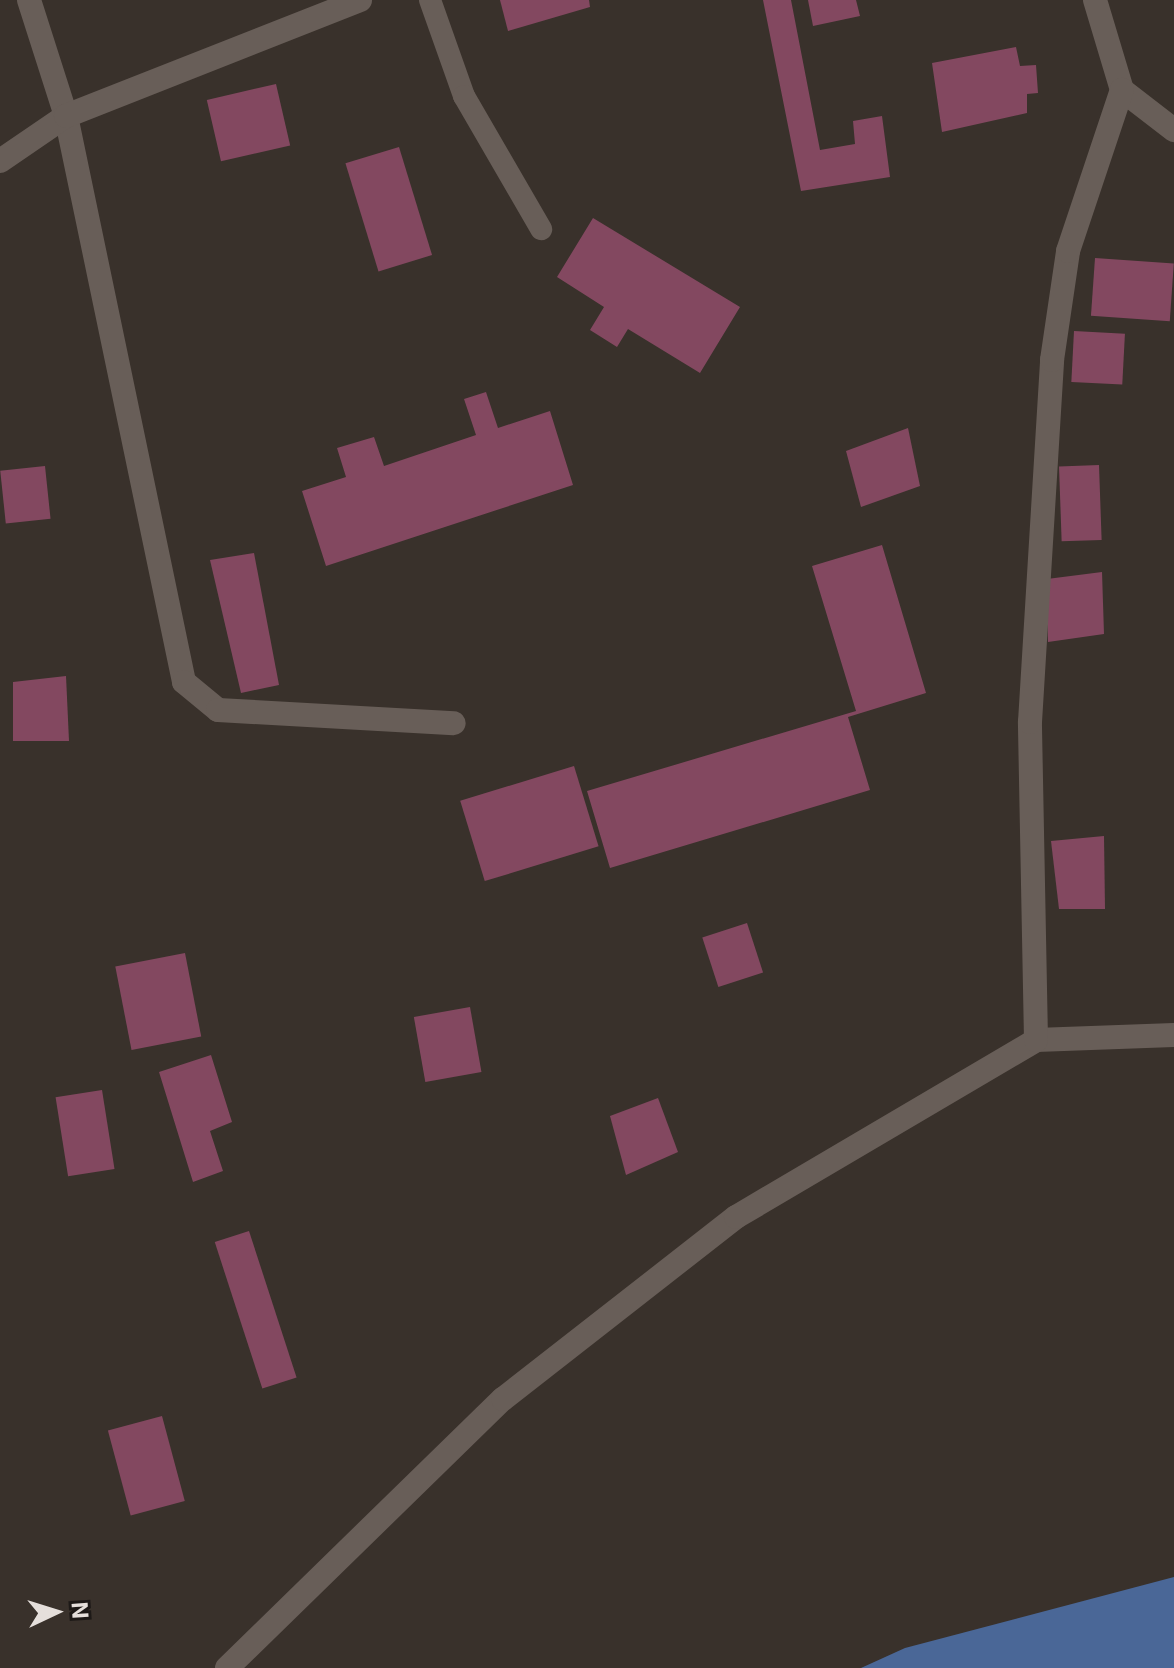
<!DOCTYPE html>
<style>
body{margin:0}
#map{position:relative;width:1174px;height:1668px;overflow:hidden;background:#39312b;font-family:Inter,sans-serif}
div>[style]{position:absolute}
.water>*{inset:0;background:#4a6797}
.building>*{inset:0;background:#834860;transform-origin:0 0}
.service>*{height:22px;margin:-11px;padding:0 11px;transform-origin:11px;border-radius:11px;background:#685e58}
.minor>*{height:24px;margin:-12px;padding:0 12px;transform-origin:12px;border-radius:12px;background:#685e58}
span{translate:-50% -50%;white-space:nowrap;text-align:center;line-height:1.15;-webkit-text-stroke:8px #1d1917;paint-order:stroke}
.north{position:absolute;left:16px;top:1572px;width:80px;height:80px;-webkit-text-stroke:6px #1d1917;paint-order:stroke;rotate:86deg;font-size:22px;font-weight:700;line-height:32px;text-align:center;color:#e5dfdb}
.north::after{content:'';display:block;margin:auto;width:28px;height:36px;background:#e5dfdb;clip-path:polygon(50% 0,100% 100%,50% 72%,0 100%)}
</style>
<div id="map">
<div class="water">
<i style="clip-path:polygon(1174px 1577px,1174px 1668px,861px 1668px,905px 1648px)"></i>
</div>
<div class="building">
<i style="clip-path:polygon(500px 0,589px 0,590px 7px,508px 31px)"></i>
<i style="clip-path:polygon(763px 0,791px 0,820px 150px,855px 144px,853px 121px,882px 116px,890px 177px,801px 191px)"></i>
<i style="clip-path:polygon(808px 0,856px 0,860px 16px,813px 26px)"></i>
<i style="clip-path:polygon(1016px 47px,1020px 66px,1036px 65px,1038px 93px,1027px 94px,1027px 113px,942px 132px,932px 63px)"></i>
<i style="left:276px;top:84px;width:63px;height:71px;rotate:77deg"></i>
<i style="left:399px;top:147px;width:113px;height:56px;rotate:73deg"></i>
<i style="clip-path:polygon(593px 218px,740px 307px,700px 373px,628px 329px,617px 347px,590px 330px,604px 307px,557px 277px)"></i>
<i style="left:1095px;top:258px;width:79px;height:58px;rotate:4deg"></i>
<i style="left:1074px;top:331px;width:51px;height:51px;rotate:3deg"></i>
<i style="clip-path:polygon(486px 392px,498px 428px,550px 411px,573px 485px,326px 566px,302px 491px,346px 477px,337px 448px,374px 437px,384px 466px,476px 435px,464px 399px)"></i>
<i style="clip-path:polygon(908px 428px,920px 486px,861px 507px,846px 451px)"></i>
<i style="left:1099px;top:465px;width:75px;height:40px;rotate:88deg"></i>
<i style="left:45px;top:466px;width:53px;height:45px;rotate:84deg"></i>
<i style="clip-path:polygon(882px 545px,926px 693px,848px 717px,870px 790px,610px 868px,587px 791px,856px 711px,812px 566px)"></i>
<i style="clip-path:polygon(254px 553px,279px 685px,241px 693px,210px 560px)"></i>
<i style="clip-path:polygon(1102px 572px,1104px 634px,1048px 642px,1047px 579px)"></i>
<i style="clip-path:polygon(66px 676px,69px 741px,13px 741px,13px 682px)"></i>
<i style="left:574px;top:766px;width:84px;height:119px;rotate:73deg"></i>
<i style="clip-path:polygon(1104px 836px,1105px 909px,1059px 909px,1051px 841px)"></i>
<i style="left:747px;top:923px;width:52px;height:47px;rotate:72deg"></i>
<i style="left:185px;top:953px;width:85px;height:71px;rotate:79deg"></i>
<i style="left:470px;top:1007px;width:66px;height:57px;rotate:80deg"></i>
<i style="clip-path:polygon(211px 1055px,232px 1122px,210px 1131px,223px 1171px,193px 1182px,159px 1072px)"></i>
<i style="left:102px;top:1090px;width:80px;height:47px;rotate:81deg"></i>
<i style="clip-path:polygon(658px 1098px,678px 1152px,626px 1175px,610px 1116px)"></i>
<i style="left:249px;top:1231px;width:154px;height:36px;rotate:72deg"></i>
<i style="left:162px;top:1416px;width:88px;height:56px;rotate:75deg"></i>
</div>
<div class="service">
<i style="left:430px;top:0;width:102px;rotate:70.5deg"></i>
<i style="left:464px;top:96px;width:154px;rotate:59.9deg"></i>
</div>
<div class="minor">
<i style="left:29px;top:0;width:122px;rotate:72.3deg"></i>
<i style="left:66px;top:116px;width:578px;rotate:78.22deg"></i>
<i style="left:184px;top:682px;width:44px;rotate:39.5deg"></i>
<i style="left:218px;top:710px;width:236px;rotate:3.2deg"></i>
<i style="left:1095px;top:0;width:94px;rotate:73.3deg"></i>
<i style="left:1122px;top:90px;width:66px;rotate:37.6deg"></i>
<i style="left:0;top:161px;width:80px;rotate:-34.3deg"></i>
<i style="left:66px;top:116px;width:316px;rotate:-21.5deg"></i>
<i style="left:1036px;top:1040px;width:138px;rotate:-2.1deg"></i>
<i style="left:227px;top:1668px;width:385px;rotate:-44.3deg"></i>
<i style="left:503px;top:1399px;width:296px;rotate:-38deg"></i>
<i style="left:736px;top:1217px;width:348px;rotate:-30.5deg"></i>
<i style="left:1036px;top:1040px;width:318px;rotate:-91.1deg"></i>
<i style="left:1030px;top:722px;width:363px;rotate:-86.5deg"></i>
<i style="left:1052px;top:360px;width:110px;rotate:-81.6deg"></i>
<i style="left:1068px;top:251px;width:170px;rotate:-71.5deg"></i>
</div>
<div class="north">N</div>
</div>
